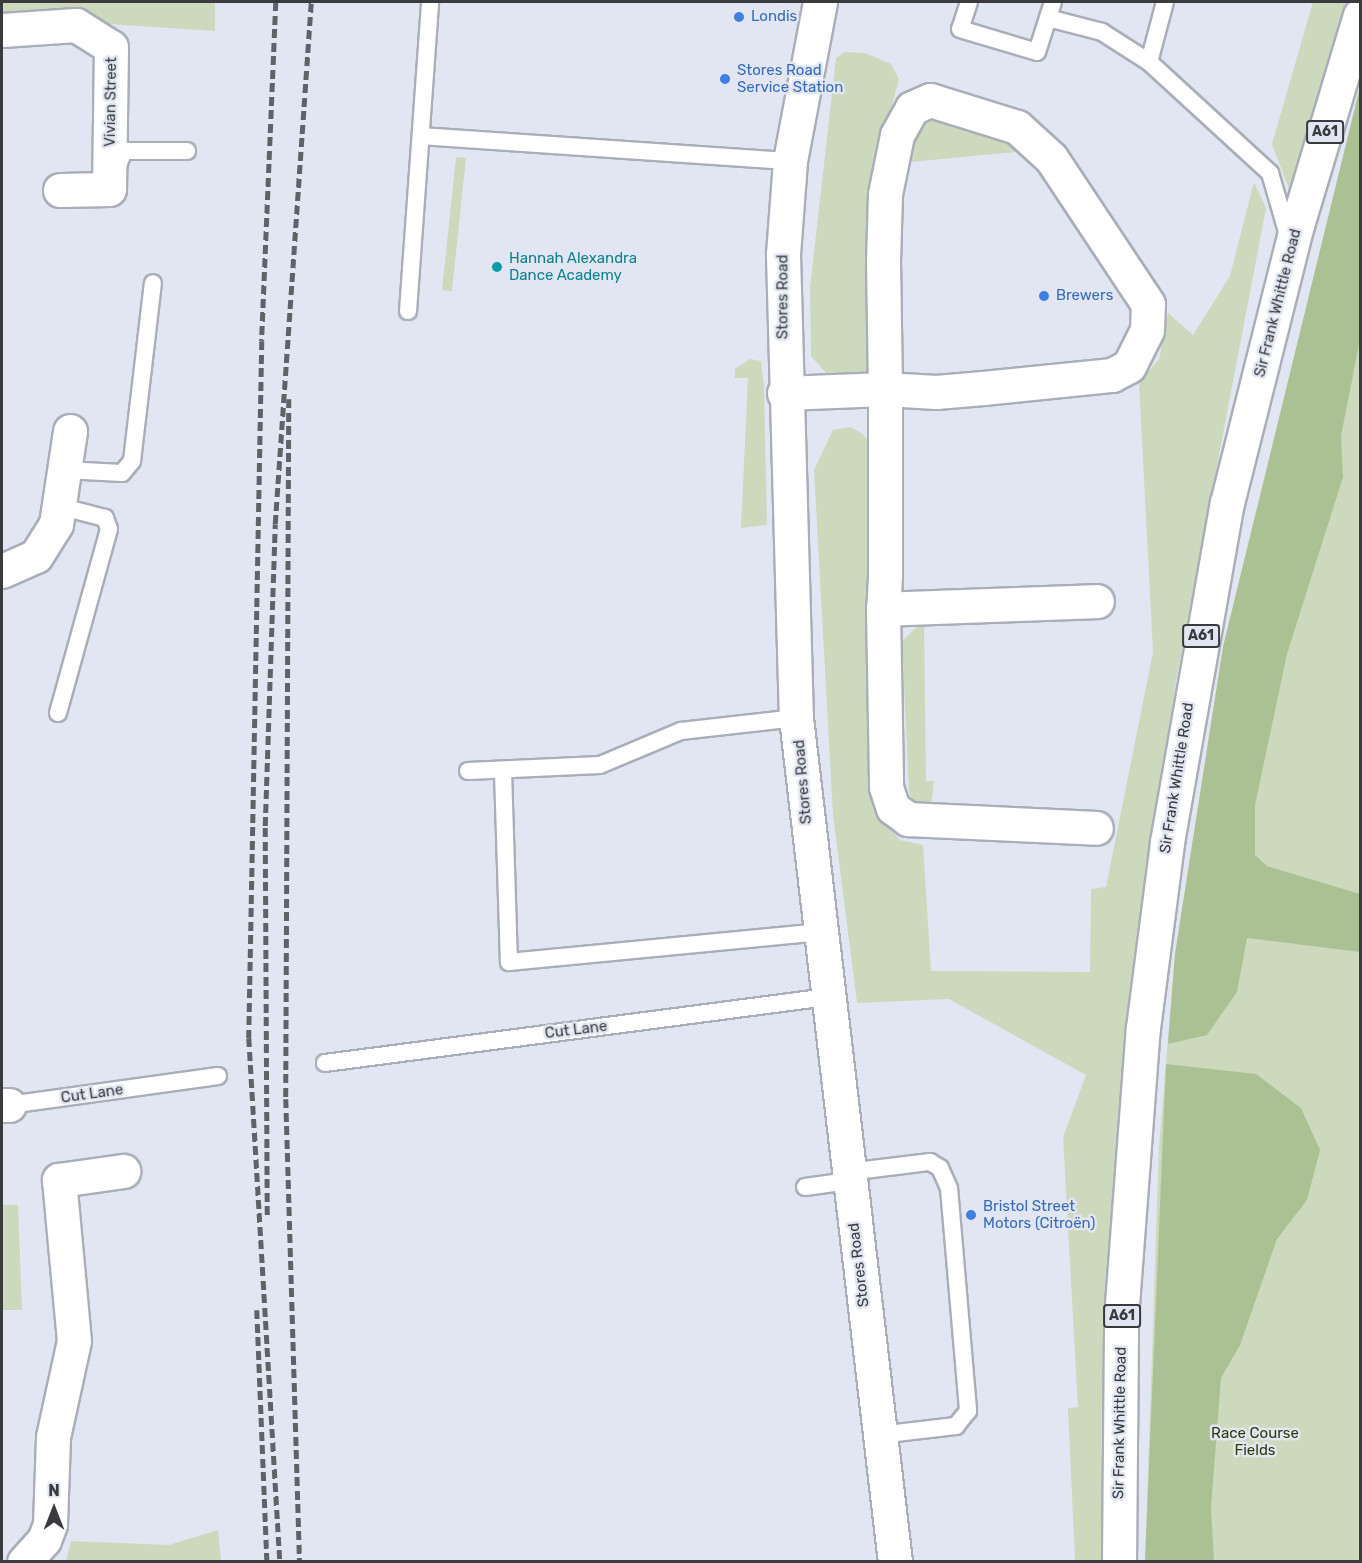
<!DOCTYPE html>
<meta charset="utf-8">
<style>
body{margin:0}
#map{position:relative;width:1362px;height:1563px;overflow:hidden;background:#e2e6f2;font-family:Rubik,sans-serif}
div>[style]{position:absolute}
.green>*{inset:0;background:#ccd9bd;transform-origin:0 0}
.forest>*{inset:0;background:#acc193}
.roads{filter:drop-shadow(2px 0 #aaaeb9) drop-shadow(-2px 0 #aaaeb9) drop-shadow(0 2px #aaaeb9) drop-shadow(0 -2px #aaaeb9)}
.lane>*{height:16px;margin:-8px;padding:0 8px;transform-origin:8px;border-radius:8px;background:#fff}
.street>*{height:33px;margin:-16.5px;padding:0 16.5px;transform-origin:16.5px;border-radius:16.5px;background:#fff}
.secondary>*{height:33px;margin:-16.5px;padding:0 16.5px;transform-origin:16.5px;border-radius:16.5px;background:#fff}
.highway>*{height:33px;margin:-16.5px;padding:0 16.5px;transform-origin:16.5px;border-radius:16.5px;background:#fff}
.rail>*{height:4.5px;margin-top:-2.25px;transform-origin:0;background:repeating-linear-gradient(90deg,#5f6267 0 9px,transparent 0 13.5px)}
.dots>*{width:16px;height:16px;translate:-50% -50%;box-sizing:border-box;border:3px solid #e2e6f2;border-radius:50%}
span{translate:-50% -50%;white-space:nowrap;text-align:center;line-height:1.15;-webkit-text-stroke:5px #e2e6f2;paint-order:stroke}
.shield-label span{padding:2px 4px;background:#e2e6f2;border:2px solid;border-radius:4px;-webkit-text-stroke-width:0}
.shield-label{font-size:14px;color:#393b3f;font-weight:700}
.shop-label{font-size:15px;color:#366cbe}
.left{translate:0 -50%;text-align:left}
.street-label{font-size:15px;color:#393b3f}
.culture-label{font-size:15px;color:#0d838f}
.park-label{font-size:15px;color:#2a3d08}
.frame{position:absolute;inset:0;border:3px solid #393b3f;pointer-events:none}
.north{position:absolute;left:24px;top:1479px;width:60px;height:60px;-webkit-text-stroke:4px #e2e6f2;paint-order:stroke;rotate:0deg;font-size:16px;font-weight:700;line-height:24px;text-align:center;color:#393b3f}
.north::after{content:'';display:block;margin:auto;width:21px;height:27px;background:#393b3f;clip-path:polygon(50% 0,100% 100%,50% 72%,0 100%)}
</style>
<div id="map">
<div class="green">
<i style="clip-path:polygon(2px 2px,215px 2px,215px 31px,2px 17px)"></i>
<i style="clip-path:polygon(1313px 2px,1345px 2px,1289px 189px,1272px 144px)"></i>
<i style="clip-path:polygon(845px 52px,865px 53px,891px 64px,899px 79px,876px 164px,868px 376px,828px 375px,811px 356px,810px 288px,836px 58px)"></i>
<i style="clip-path:polygon(1360px 87px,1360px 1561px,1145px 1562px,1159px 1147px,1175px 954px,1223px 647px)"></i>
<i style="clip-path:polygon(935px 116px,1003px 132px,1027px 151px,910px 162px,912px 139px,920px 124px)"></i>
<i style="left:456px;top:157px;width:10px;height:134px;rotate:6deg"></i>
<i style="clip-path:polygon(1254px 182px,1266px 208px,1176px 681px,1118px 1117px,1101px 1561px,1075px 1561px,1068px 1408px,1078px 1407px,1063px 1137px,1086px 1075px,949px 999px,857px 1003px,833px 815px,814px 470px,833px 430px,850px 427px,863px 434px,874px 450px,868px 634px,878px 816px,900px 840px,923px 845px,931px 971px,1090px 972px,1091px 889px,1106px 887px,1153px 652px,1139px 383px,1159px 359px,1168px 313px,1193px 335px,1230px 276px)"></i>
<i style="clip-path:polygon(750px 359px,761px 361px,764px 386px,767px 525px,741px 528px,748px 378px,735px 378px,735px 369px)"></i>
<i style="clip-path:polygon(924px 620px,926px 781px,934px 781px,931px 808px,914px 804px,909px 792px,902px 641px)"></i>
<i style="clip-path:polygon(2px 1205px,18px 1205px,22px 1310px,2px 1310px)"></i>
<i style="clip-path:polygon(218px 1530px,221px 1561px,66px 1561px,71px 1541px,169px 1545px)"></i>
</div>
<div class="forest">
<i style="clip-path:polygon(1360px 87px,1360px 339px,1341px 436px,1343px 477px,1287px 654px,1255px 805px,1255px 855px,1267px 866px,1360px 894px,1360px 952px,1247px 938px,1237px 992px,1207px 1035px,1168px 1044px,1175px 954px,1223px 647px)"></i>
<i style="clip-path:polygon(1166px 1064px,1256px 1074px,1301px 1108px,1320px 1150px,1307px 1200px,1277px 1239px,1240px 1345px,1221px 1378px,1211px 1508px,1214px 1561px,1145px 1561px)"></i>
</div>
<div class="roads">
<div class="lane">
<i style="left:969px;top:2px;width:28px;rotate:108deg"></i>
<i style="left:960px;top:29px;width:80px;rotate:16.6deg"></i>
<i style="left:1037px;top:52px;width:52px;rotate:-72.3deg"></i>
<i style="left:1165px;top:2px;width:62px;rotate:104.9deg"></i>
<i style="left:1149px;top:62px;width:164px;rotate:42.5deg"></i>
<i style="left:1270px;top:173px;width:65px;rotate:73.8deg"></i>
<i style="left:1048px;top:18px;width:56px;rotate:14.5deg"></i>
<i style="left:1102px;top:32px;width:56px;rotate:32.6deg"></i>
<i style="left:421px;top:136px;width:370px;rotate:3.9deg"></i>
<i style="left:117px;top:168px;width:18px;rotate:-68deg"></i>
<i style="left:124px;top:151px;width:63px"></i>
<i style="left:408px;top:311px;width:310px;rotate:-85.9deg"></i>
<i style="left:64px;top:470px;width:58px;rotate:3deg"></i>
<i style="left:122px;top:473px;width:16px;rotate:-50deg"></i>
<i style="left:132px;top:461px;width:179px;rotate:-83.3deg"></i>
<i style="left:58px;top:713px;width:191px;rotate:-74.5deg"></i>
<i style="left:109px;top:529px;width:12px;rotate:-110deg"></i>
<i style="left:105px;top:518px;width:48px;rotate:-165.4deg"></i>
<i style="left:468px;top:771px;width:132px;rotate:-2.6deg"></i>
<i style="left:600px;top:765px;width:88px;rotate:-22.8deg"></i>
<i style="left:681px;top:731px;width:116px;rotate:-6.4deg"></i>
<i style="left:503px;top:772px;width:190px;rotate:88.2deg"></i>
<i style="left:509px;top:962px;width:311px;rotate:-5.5deg"></i>
<i style="left:325px;top:1063px;width:507px;rotate:-7.48deg"></i>
<i style="left:9px;top:1105px;width:211px;rotate:-7.9deg"></i>
<i style="left:848px;top:1172px;width:83px;rotate:-7deg"></i>
<i style="left:930px;top:1162px;width:12px;rotate:31deg"></i>
<i style="left:940px;top:1168px;width:22px;rotate:66deg"></i>
<i style="left:949px;top:1188px;width:224px;rotate:85.1deg"></i>
<i style="left:968px;top:1411px;width:19px;rotate:129deg"></i>
<i style="left:956px;top:1426px;width:78px;rotate:173.3deg"></i>
<i style="left:805px;top:1187px;width:44px;rotate:-7.8deg"></i>
</div>
<div class="street">
<i style="left:2px;top:30px;width:74px;rotate:-3.9deg"></i>
<i style="left:76px;top:25px;width:41px;rotate:32.2deg"></i>
<i style="left:111px;top:47px;width:142px;rotate:90.8deg"></i>
<i style="left:109px;top:189px;width:49px;rotate:178.8deg"></i>
<i style="left:784px;top:393px;width:101px;rotate:-2.3deg"></i>
<i style="left:885px;top:389px;width:51px;rotate:3.4deg"></i>
<i style="left:936px;top:392px;width:47px;rotate:-4.9deg"></i>
<i style="left:983px;top:388px;width:130px;rotate:-5.8deg"></i>
<i style="left:1112px;top:375px;width:19px;rotate:-28deg"></i>
<i style="left:1129px;top:366px;width:40px;rotate:-63.4deg"></i>
<i style="left:1147px;top:330px;width:26px;rotate:-88deg"></i>
<i style="left:1148px;top:304px;width:175px;rotate:-123.6deg"></i>
<i style="left:1051px;top:158px;width:46px;rotate:-137.6deg"></i>
<i style="left:1017px;top:127px;width:91px;rotate:-162.8deg"></i>
<i style="left:930px;top:100px;width:20px;rotate:156deg"></i>
<i style="left:912px;top:108px;width:31px;rotate:119deg"></i>
<i style="left:897px;top:135px;width:60px;rotate:101.5deg"></i>
<i style="left:885px;top:194px;width:66px;rotate:91.7deg"></i>
<i style="left:883px;top:260px;width:129px;rotate:89.1deg"></i>
<i style="left:885px;top:389px;width:187px;rotate:90deg"></i>
<i style="left:885px;top:576px;width:33px;rotate:93deg"></i>
<i style="left:883px;top:609px;width:178px;rotate:89deg"></i>
<i style="left:886px;top:787px;width:22px;rotate:72deg"></i>
<i style="left:893px;top:808px;width:19px;rotate:36deg"></i>
<i style="left:908px;top:819px;width:188px;rotate:2.7deg"></i>
<i style="left:2px;top:571px;width:37px;rotate:-24deg"></i>
<i style="left:36px;top:556px;width:38px;rotate:-58deg"></i>
<i style="left:56px;top:524px;width:94px;rotate:-81.4deg"></i>
<i style="left:883px;top:609px;width:214px;rotate:-2.1deg"></i>
<i style="left:2px;top:1105px;width:7px"></i>
<i style="left:24px;top:1562px;width:30px;rotate:-48deg"></i>
<i style="left:44px;top:1540px;width:17px;rotate:-69deg"></i>
<i style="left:50px;top:1524px;width:87px;rotate:-88deg"></i>
<i style="left:53px;top:1437px;width:98px;rotate:-77.7deg"></i>
<i style="left:74px;top:1341px;width:162px;rotate:-95.3deg"></i>
<i style="left:59px;top:1180px;width:65px;rotate:-8deg"></i>
</div>
<div class="secondary">
<i style="left:820px;top:2px;width:162px;rotate:100.7deg"></i>
<i style="left:790px;top:161px;width:94px;rotate:94.3deg"></i>
<i style="left:783px;top:255px;width:463px;rotate:88.4deg"></i>
<i style="left:796px;top:718px;width:850px;rotate:83.31deg"></i>
</div>
<div class="highway">
<i style="left:1119px;top:1562px;width:244px;rotate:-89.5deg"></i>
<i style="left:1121px;top:1318px;width:291px;rotate:-85.7deg"></i>
<i style="left:1143px;top:1028px;width:188px;rotate:-82.6deg"></i>
<i style="left:1167px;top:842px;width:344px;rotate:-80deg"></i>
<i style="left:1227px;top:503px;width:287px;rotate:-75.9deg"></i>
<i style="left:1297px;top:225px;width:219px;rotate:-73.3deg"></i>
</div>
</div>
<div class="rail">
<i style="left:276px;top:2px;width:339px;rotate:92.4deg"></i>
<i style="left:262px;top:341px;width:697px;rotate:91.07deg"></i>
<i style="left:249px;top:1038px;width:525px;rotate:86.61deg"></i>
<i style="left:289px;top:399px;width:700px;rotate:90.25deg"></i>
<i style="left:286px;top:1099px;width:463px;rotate:88.3deg"></i>
<i style="left:267px;top:1215px;width:389px;rotate:-90.3deg"></i>
<i style="left:265px;top:826px;width:302px;rotate:-88.1deg"></i>
<i style="left:275px;top:524px;width:523px;rotate:-86.05deg"></i>
<i style="left:257px;top:1310px;width:252px;rotate:87.7deg"></i>
</div>
<div class="dots">
<i style="left:739px;top:17px;background:#3f7fe0"></i>
<i style="left:725px;top:79px;background:#3f7fe0"></i>
<i style="left:497px;top:267px;background:#0f9aa8"></i>
<i style="left:1044px;top:296px;background:#3f7fe0"></i>
<i style="left:971px;top:1215px;background:#3f7fe0"></i>
</div>
<div class="shield-label">
<span style="left:1325px;top:132px">A61</span>
<span style="left:1201px;top:636px">A61</span>
<span style="left:1122px;top:1316px">A61</span>
</div>
<div class="shop-label">
<span class="left" style="left:751px;top:17px">Londis</span>
<span class="left" style="left:737px;top:79px">Stores Road<br>Service Station</span>
<span class="left" style="left:1056px;top:296px">Brewers</span>
<span class="left" style="left:983px;top:1215px">Bristol Street<br>Motors (Citroën)</span>
</div>
<div class="street-label">
<span style="left:111px;top:102px;rotate:-89deg">Vivian Street</span>
<span style="left:783px;top:297px;rotate:-90deg">Stores Road</span>
<span style="left:1278px;top:303px;rotate:-76deg">Sir Frank Whittle Road</span>
<span style="left:1177px;top:778px;rotate:-81deg">Sir Frank Whittle Road</span>
<span style="left:803px;top:782px;rotate:-95deg">Stores Road</span>
<span style="left:576px;top:1030px;rotate:-7deg">Cut Lane</span>
<span style="left:92px;top:1094px;rotate:-8deg">Cut Lane</span>
<span style="left:859px;top:1265px;rotate:-97deg">Stores Road</span>
<span style="left:1120px;top:1423px;rotate:-89deg">Sir Frank Whittle Road</span>
</div>
<div class="culture-label">
<span class="left" style="left:509px;top:267px">Hannah Alexandra<br>Dance Academy</span>
</div>
<div class="park-label">
<span style="left:1255px;top:1442px">Race Course<br>Fields</span>
</div>
<div class="frame"></div>
<div class="north">N</div>
</div>
